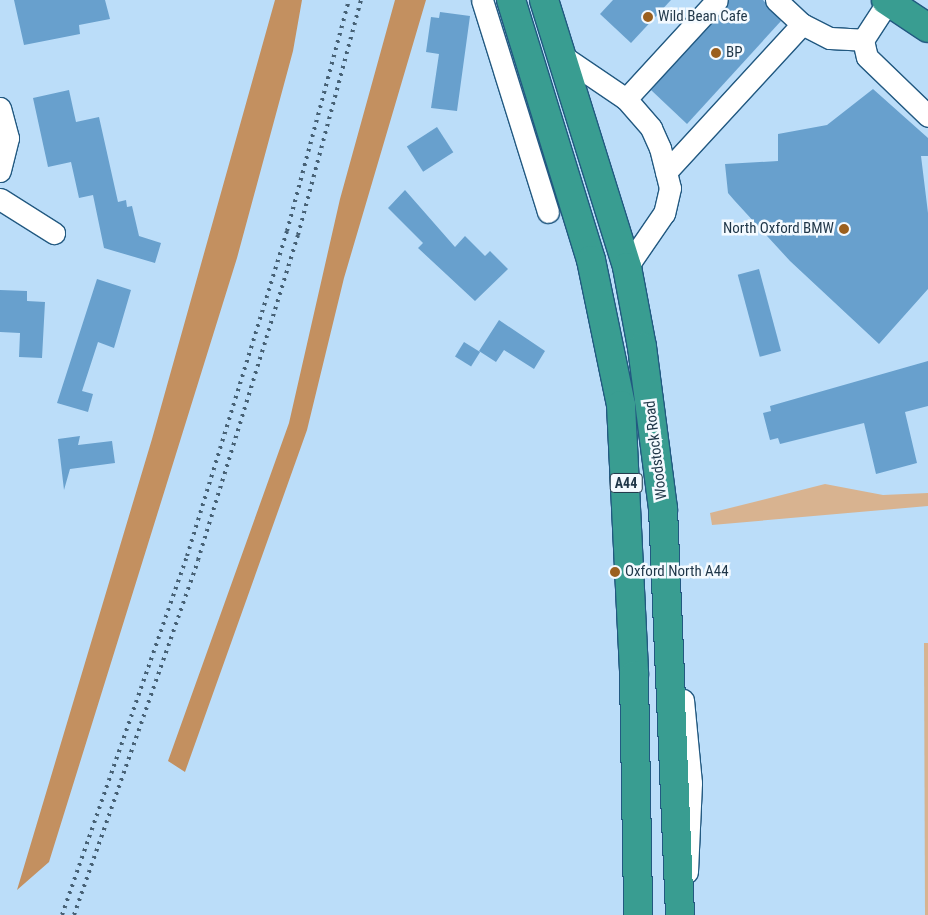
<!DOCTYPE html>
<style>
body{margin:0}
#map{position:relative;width:928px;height:915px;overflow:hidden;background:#bbddf9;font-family:"Roboto Condensed",sans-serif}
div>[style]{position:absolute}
.green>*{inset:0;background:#d8b390}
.forest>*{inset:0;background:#c39060}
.building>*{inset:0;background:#68a0cd;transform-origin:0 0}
.roads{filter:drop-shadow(1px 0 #225981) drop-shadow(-1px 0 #225981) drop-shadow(0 1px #225981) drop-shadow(0 -1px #225981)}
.minor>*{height:21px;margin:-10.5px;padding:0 10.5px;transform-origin:10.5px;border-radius:10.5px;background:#fff}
.highway>*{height:28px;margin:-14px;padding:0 14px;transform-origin:14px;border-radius:14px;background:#399d91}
.rail>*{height:4px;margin-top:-2px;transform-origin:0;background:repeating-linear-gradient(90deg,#476175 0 2.5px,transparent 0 7.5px)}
.dots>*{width:14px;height:14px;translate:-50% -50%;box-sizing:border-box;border:2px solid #f4faff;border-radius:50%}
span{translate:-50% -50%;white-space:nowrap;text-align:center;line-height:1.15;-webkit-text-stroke:5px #f4faff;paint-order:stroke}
.shield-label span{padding:1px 4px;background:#f4faff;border:1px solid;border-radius:4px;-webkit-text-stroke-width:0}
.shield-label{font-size:14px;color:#1f3648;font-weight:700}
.poi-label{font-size:15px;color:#1f3648}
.left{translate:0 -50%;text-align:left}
.right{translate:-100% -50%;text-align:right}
.street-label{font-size:15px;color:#1f3648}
</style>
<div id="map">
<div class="green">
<i style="clip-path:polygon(825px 484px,883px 495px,928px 493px,928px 506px,712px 525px,710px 513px)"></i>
<i style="clip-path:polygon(924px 643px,928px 643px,928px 915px,925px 915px)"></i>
</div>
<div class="forest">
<i style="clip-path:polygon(275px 0,302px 0,293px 51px,237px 258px,49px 862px,17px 890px,152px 439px)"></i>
<i style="clip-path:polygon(395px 0,426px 0,344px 278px,307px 430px,185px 772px,168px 761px,289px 423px,340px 199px)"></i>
</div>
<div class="building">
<i style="clip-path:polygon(14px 0,105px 0,110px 19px,79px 25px,80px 34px,24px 45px)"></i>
<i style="clip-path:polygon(613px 0,671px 0,631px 43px,600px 14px)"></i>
<i style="clip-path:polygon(729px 0,763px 0,781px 21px,687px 124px,651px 90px)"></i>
<i style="clip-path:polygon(440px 12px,470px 16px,457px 111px,431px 108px,439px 54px,426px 52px,431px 17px,439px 18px)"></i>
<i style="clip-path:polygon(873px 89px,928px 138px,928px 156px,921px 156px,928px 213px,928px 289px,879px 344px,790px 261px,734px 200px,728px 193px,725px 164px,778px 161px,778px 134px,827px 125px)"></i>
<i style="clip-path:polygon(69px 90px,76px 122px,99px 117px,118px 202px,126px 200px,127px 207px,132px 206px,139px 236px,161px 243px,155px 263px,104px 248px,93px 195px,79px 198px,71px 162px,48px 167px,33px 98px)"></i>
<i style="left:437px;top:127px;width:30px;height:36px;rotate:57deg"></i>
<i style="clip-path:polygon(405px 190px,455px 247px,465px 236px,485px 256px,490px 251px,508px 269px,475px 301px,418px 248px,423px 243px,388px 208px)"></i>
<i style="left:759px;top:269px;width:85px;height:22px;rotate:75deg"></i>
<i style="clip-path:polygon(97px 279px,131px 290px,114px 348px,98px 342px,82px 391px,93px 394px,88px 412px,57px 403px)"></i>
<i style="clip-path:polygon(0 290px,27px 291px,27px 301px,45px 302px,42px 358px,19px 357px,20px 333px,0 332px)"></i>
<i style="clip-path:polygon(499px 320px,545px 351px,534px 369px,504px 350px,496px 362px,479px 351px)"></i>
<i style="left:464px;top:342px;width:19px;height:17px;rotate:32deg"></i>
<i style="clip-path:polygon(928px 361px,928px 406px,905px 412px,917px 463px,876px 474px,864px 423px,780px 444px,778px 438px,770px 440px,763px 413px,771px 411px,770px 406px)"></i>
<i style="clip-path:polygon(80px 436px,78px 445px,112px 441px,115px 463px,70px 469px,64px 490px,58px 439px)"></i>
</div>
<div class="roads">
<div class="minor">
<i style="left:482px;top:0;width:222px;rotate:72.7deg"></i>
<i style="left:776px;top:0;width:35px;rotate:43deg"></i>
<i style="left:889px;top:0;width:48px;rotate:123deg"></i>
<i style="left:863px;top:40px;width:17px;rotate:77deg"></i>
<i style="left:867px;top:57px;width:85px;rotate:44deg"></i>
<i style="left:561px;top:55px;width:78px;rotate:34.1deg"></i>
<i style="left:626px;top:99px;width:38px;rotate:49deg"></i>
<i style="left:651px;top:128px;width:22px;rotate:66deg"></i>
<i style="left:660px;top:148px;width:41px;rotate:76deg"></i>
<i style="left:670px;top:188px;width:26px;rotate:103deg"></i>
<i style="left:664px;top:213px;width:65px;rotate:124.4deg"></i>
<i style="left:626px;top:99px;width:134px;rotate:-47.4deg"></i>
<i style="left:0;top:108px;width:31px;rotate:75deg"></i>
<i style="left:8px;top:138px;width:34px;rotate:104deg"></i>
<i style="left:666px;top:172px;width:201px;rotate:-47.4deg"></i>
<i style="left:802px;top:24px;width:31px;rotate:27deg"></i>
<i style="left:830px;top:38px;width:33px;rotate:3deg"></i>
<i style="left:0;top:199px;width:64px;rotate:32.2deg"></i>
<i style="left:683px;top:700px;width:83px;rotate:84.5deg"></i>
<i style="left:691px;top:783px;width:89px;rotate:92.6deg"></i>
</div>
<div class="highway">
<i style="left:511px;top:0;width:272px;rotate:72.9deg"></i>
<i style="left:591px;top:260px;width:148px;rotate:78.3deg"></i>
<i style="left:621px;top:405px;width:270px;rotate:87.2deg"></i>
<i style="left:634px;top:675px;width:240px;rotate:89deg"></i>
<i style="left:544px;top:0;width:280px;rotate:72.7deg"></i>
<i style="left:627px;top:267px;width:81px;rotate:79.4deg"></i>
<i style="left:642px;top:347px;width:163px;rotate:82.6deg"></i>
<i style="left:663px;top:509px;width:406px;rotate:87.6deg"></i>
<i style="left:886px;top:0;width:50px;rotate:33.7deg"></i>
</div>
</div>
<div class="rail">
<i style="left:62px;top:915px;width:380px;rotate:-70.8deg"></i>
<i style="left:187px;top:556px;width:340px;rotate:-72.9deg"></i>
<i style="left:287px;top:231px;width:239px;rotate:-75deg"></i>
<i style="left:74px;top:915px;width:376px;rotate:-70.7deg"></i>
<i style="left:198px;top:560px;width:340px;rotate:-72.9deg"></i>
<i style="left:298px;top:235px;width:243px;rotate:-75deg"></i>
</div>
<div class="dots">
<i style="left:648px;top:17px;background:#9b601f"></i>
<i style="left:716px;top:53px;background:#9b601f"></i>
<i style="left:844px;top:229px;background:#9b601f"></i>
<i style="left:615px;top:572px;background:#9b601f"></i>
</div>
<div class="shield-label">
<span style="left:626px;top:483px">A44</span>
</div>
<div class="poi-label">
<span class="left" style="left:658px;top:17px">Wild Bean Cafe</span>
<span class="left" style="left:726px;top:53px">BP</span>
<span class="right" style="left:834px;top:229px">North Oxford BMW</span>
<span class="left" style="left:625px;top:572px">Oxford North A44</span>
</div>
<div class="street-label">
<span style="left:656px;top:450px;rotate:-97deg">Woodstock Road</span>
</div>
</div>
